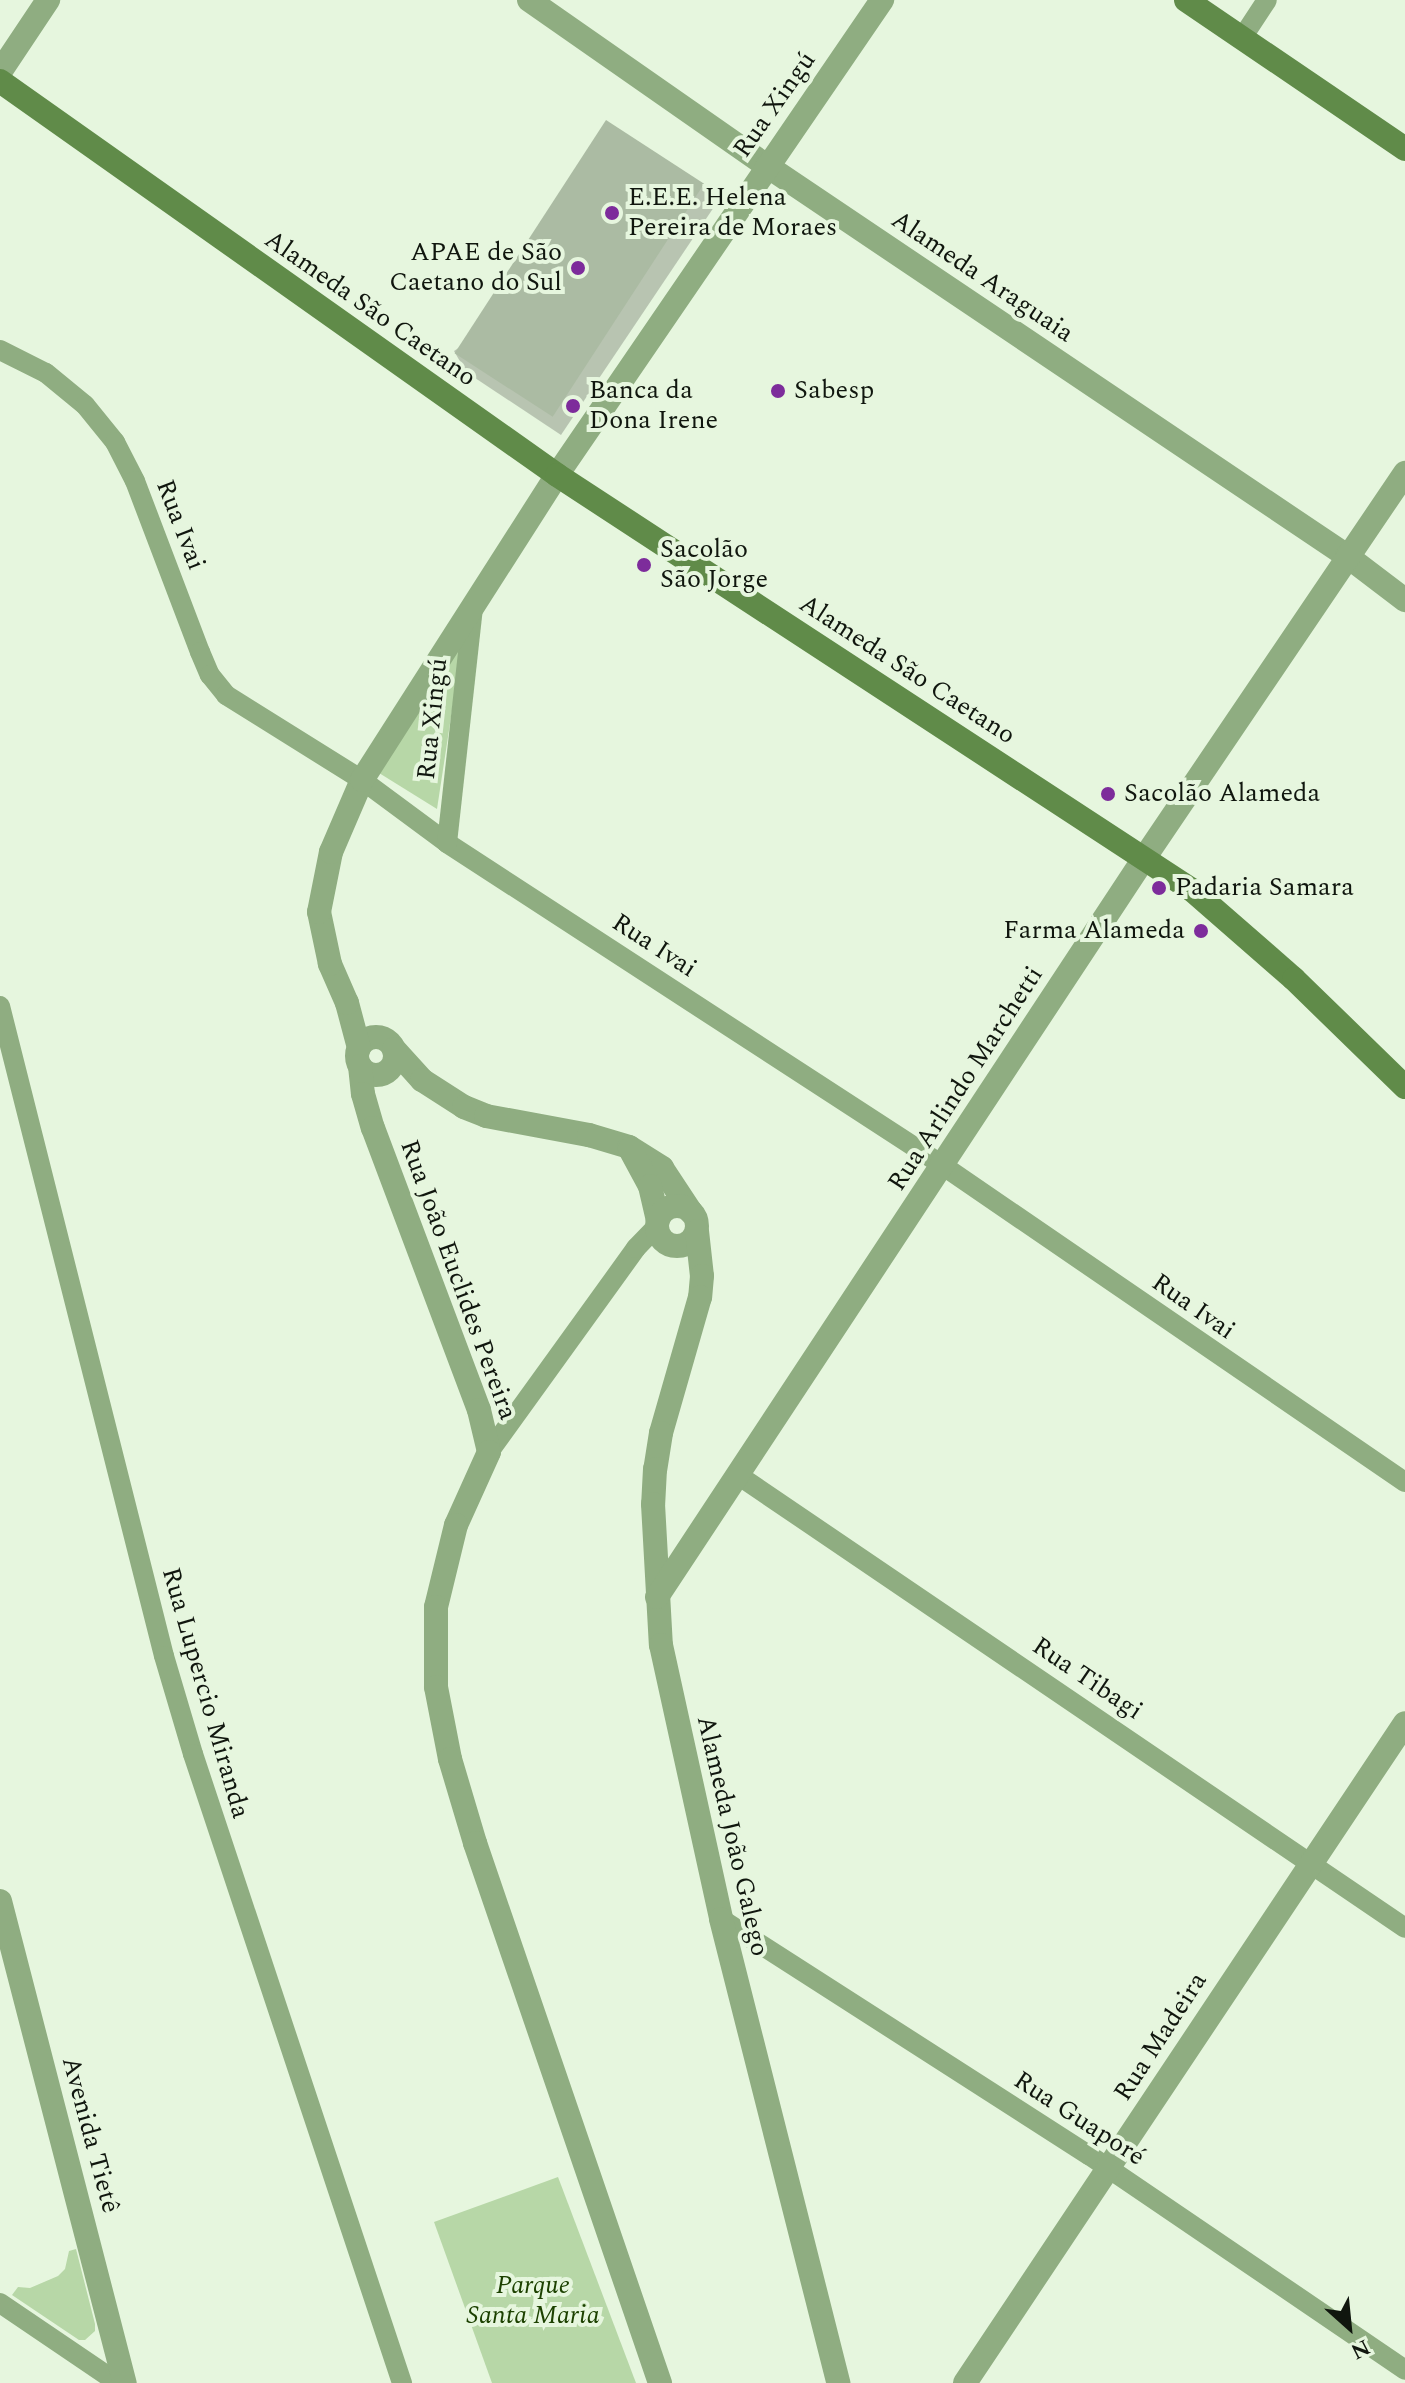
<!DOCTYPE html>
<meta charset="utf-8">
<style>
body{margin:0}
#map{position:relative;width:1405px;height:2383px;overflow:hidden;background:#e6f6de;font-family:Spectral,serif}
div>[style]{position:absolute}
.green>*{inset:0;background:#b7d7a7}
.shadow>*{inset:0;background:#0003}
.building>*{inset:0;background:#abbba3;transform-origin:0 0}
.minor>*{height:20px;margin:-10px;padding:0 10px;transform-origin:10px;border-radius:10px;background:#8fad81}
.tertiary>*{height:24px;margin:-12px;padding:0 12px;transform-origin:12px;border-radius:12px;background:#8fad81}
.tertiary>.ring{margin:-12px;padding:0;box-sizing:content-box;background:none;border:24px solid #8fad81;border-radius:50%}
.secondary>*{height:24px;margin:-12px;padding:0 12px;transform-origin:12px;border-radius:12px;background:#608b49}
.dots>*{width:22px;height:22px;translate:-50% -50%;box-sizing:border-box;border:4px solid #e6f6de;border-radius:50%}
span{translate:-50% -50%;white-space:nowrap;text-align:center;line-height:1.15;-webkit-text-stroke:8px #e6f6de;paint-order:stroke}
.street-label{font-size:26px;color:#10160e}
.poi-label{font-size:26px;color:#10160e}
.left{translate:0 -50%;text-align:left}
.right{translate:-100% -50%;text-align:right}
.park-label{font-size:26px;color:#1c4100;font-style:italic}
.north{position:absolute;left:1309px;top:2287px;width:80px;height:80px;-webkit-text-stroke:6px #e6f6de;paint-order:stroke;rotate:153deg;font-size:22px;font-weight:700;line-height:32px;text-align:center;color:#10160e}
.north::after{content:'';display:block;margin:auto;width:28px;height:36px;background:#10160e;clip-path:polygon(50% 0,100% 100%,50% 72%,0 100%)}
</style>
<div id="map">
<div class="green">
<i style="clip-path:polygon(465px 625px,437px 809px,371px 768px)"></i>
<i style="clip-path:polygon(558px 2177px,636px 2383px,492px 2383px,434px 2222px)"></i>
<i style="clip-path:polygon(76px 2249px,95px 2324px,95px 2331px,85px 2340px,79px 2340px,12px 2295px,18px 2287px,30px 2288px,58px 2276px,65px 2269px,69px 2251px)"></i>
</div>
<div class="shadow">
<i style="clip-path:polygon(702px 186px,714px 207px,561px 435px,466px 372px,454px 351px)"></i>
</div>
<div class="building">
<i style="left:606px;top:120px;width:117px;height:278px;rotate:33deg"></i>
</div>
<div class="minor">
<i style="left:1242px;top:38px;width:45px;rotate:-56.7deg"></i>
<i style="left:0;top:350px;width:51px;rotate:26.6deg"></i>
<i style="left:46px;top:373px;width:50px;rotate:39.4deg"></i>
<i style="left:85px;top:405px;width:48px;rotate:51deg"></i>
<i style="left:115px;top:442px;width:44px;rotate:62.9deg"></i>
<i style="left:135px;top:481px;width:183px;rotate:69.2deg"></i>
<i style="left:200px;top:652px;width:25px;rotate:67deg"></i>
<i style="left:210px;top:675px;width:26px;rotate:51deg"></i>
<i style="left:226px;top:695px;width:160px;rotate:32deg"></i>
<i style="left:362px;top:780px;width:106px;rotate:36.5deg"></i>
<i style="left:447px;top:843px;width:591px;rotate:33.04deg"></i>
<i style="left:942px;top:1165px;width:561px;rotate:34.4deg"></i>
<i style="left:447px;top:843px;width:235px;rotate:-83.7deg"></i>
<i style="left:0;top:1006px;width:670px;rotate:75.84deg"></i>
<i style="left:164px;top:1656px;width:102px;rotate:73.5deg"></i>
<i style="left:193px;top:1754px;width:663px;rotate:71.62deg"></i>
<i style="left:489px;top:1452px;width:251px;rotate:-54.2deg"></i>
<i style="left:636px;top:1248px;width:30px;rotate:-46deg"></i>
<i style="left:738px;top:1475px;width:806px;rotate:34.18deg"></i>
<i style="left:721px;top:1919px;width:437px;rotate:32.7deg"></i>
<i style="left:1089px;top:2155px;width:382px;rotate:34.2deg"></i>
<i style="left:0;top:2303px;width:143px;rotate:34.1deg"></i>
</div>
<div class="tertiary">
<i style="left:529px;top:0;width:290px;rotate:34.9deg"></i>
<i style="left:767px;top:166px;width:699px;rotate:33.92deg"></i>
<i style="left:1347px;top:556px;width:73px;rotate:37.2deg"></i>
<i style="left:0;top:72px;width:87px;rotate:-56.3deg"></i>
<i class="ring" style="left:357px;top:1037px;width:14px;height:14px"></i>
<i style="left:359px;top:1048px;width:47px;rotate:-104.9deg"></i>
<i style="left:347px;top:1003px;width:43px;rotate:-113.6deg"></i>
<i style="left:330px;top:964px;width:53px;rotate:-101.9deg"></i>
<i style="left:319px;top:912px;width:61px;rotate:-78.7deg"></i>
<i style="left:331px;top:852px;width:78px;rotate:-66.7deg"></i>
<i style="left:362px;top:780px;width:362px;rotate:-57.4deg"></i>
<i style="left:557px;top:475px;width:576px;rotate:-55.62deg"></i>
<i style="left:394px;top:1049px;width:42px;rotate:47.9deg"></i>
<i style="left:422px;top:1080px;width:50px;rotate:32.7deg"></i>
<i style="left:464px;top:1107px;width:24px;rotate:22deg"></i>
<i style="left:486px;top:1116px;width:105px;rotate:10.5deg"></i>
<i style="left:589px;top:1135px;width:42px;rotate:16.7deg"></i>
<i style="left:629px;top:1147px;width:39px;rotate:32deg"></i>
<i style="left:662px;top:1168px;width:53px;rotate:56.6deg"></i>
<i style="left:360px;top:1066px;width:28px;rotate:84deg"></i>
<i style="left:363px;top:1094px;width:35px;rotate:74deg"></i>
<i style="left:373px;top:1128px;width:301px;rotate:69.4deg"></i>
<i style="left:479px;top:1410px;width:43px;rotate:76.6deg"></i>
<i style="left:489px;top:1452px;width:80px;rotate:114.3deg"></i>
<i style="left:456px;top:1525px;width:84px;rotate:103.7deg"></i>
<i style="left:436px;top:1607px;width:80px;rotate:90deg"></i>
<i style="left:436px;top:1687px;width:73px;rotate:79deg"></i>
<i style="left:450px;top:1759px;width:88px;rotate:73.4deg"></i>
<i style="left:475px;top:1843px;width:571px;rotate:71.09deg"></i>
<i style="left:630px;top:1149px;width:42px;rotate:61.6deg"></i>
<i style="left:650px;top:1186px;width:35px;rotate:77deg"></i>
<i class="ring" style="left:657px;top:1206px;width:16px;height:16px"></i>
<i style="left:697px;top:1231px;width:45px;rotate:83.7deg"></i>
<i style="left:702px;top:1276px;width:21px;rotate:95deg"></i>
<i style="left:700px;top:1297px;width:141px;rotate:106deg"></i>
<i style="left:661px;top:1433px;width:36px;rotate:99deg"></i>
<i style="left:655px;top:1469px;width:35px;rotate:93deg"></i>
<i style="left:653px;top:1504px;width:141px;rotate:86.8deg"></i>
<i style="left:661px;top:1645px;width:280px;rotate:77.6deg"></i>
<i style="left:721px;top:1919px;width:479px;rotate:75.8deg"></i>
<i style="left:657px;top:1597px;width:886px;rotate:-56.6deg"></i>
<i style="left:1145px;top:857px;width:464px;rotate:-55.9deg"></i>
<i style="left:0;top:1901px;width:498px;rotate:75.5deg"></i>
<i style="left:965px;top:2383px;width:793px;rotate:-56.31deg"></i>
</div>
<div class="secondary">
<i style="left:1186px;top:0;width:265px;rotate:34.2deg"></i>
<i style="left:0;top:81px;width:682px;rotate:35.27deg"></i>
<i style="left:557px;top:475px;width:759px;rotate:33.17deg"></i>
<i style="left:1192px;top:890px;width:135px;rotate:41.1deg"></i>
<i style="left:1294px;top:979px;width:155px;rotate:44.2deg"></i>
</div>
<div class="dots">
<i style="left:612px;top:213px;background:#7d2c9b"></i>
<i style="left:578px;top:268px;background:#7d2c9b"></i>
<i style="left:778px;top:391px;background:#7d2c9b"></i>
<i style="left:573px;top:406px;background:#7d2c9b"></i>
<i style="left:644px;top:565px;background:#7d2c9b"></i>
<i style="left:1108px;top:794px;background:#7d2c9b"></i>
<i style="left:1159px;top:888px;background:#7d2c9b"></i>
<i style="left:1201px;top:931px;background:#7d2c9b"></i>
</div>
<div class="street-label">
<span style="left:775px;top:105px;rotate:-55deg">Rua Xingú</span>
<span style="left:982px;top:277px;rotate:34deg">Alameda Araguaia</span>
<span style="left:370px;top:309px;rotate:35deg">Alameda São Caetano</span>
<span style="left:180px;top:525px;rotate:69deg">Rua Ivai</span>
<span style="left:907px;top:670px;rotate:33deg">Alameda São Caetano</span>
<span style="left:433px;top:719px;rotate:-84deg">Rua Xingú</span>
<span style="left:654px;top:946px;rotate:33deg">Rua Ivai</span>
<span style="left:966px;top:1079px;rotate:-57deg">Rua Arlindo Marchetti</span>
<span style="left:458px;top:1280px;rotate:70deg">Rua João Euclides Pereira</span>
<span style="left:1193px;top:1307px;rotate:35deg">Rua Ivai</span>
<span style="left:1087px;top:1679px;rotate:34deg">Rua Tibagi</span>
<span style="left:205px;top:1693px;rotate:74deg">Rua Lupercio Miranda</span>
<span style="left:732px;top:1836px;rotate:77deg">Alameda João Galego</span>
<span style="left:1161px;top:2037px;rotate:-57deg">Rua Madeira</span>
<span style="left:1079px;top:2119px;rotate:33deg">Rua Guaporé</span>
<span style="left:90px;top:2135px;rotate:75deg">Avenida Tietê</span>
</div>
<div class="poi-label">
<span class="left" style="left:628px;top:213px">E.E.E. Helena<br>Pereira de Moraes</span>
<span class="right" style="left:562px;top:268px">APAE de São<br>Caetano do Sul</span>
<span class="left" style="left:589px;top:406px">Banca da<br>Dona Irene</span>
<span class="left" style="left:794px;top:391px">Sabesp</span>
<span class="left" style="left:660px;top:565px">Sacolão<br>São Jorge</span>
<span class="left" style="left:1124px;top:794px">Sacolão Alameda</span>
<span class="left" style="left:1175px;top:888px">Padaria Samara</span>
<span class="right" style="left:1185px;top:931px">Farma Alameda</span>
</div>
<div class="park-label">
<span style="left:533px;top:2301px">Parque<br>Santa Maria</span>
</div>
<div class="north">N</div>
</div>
